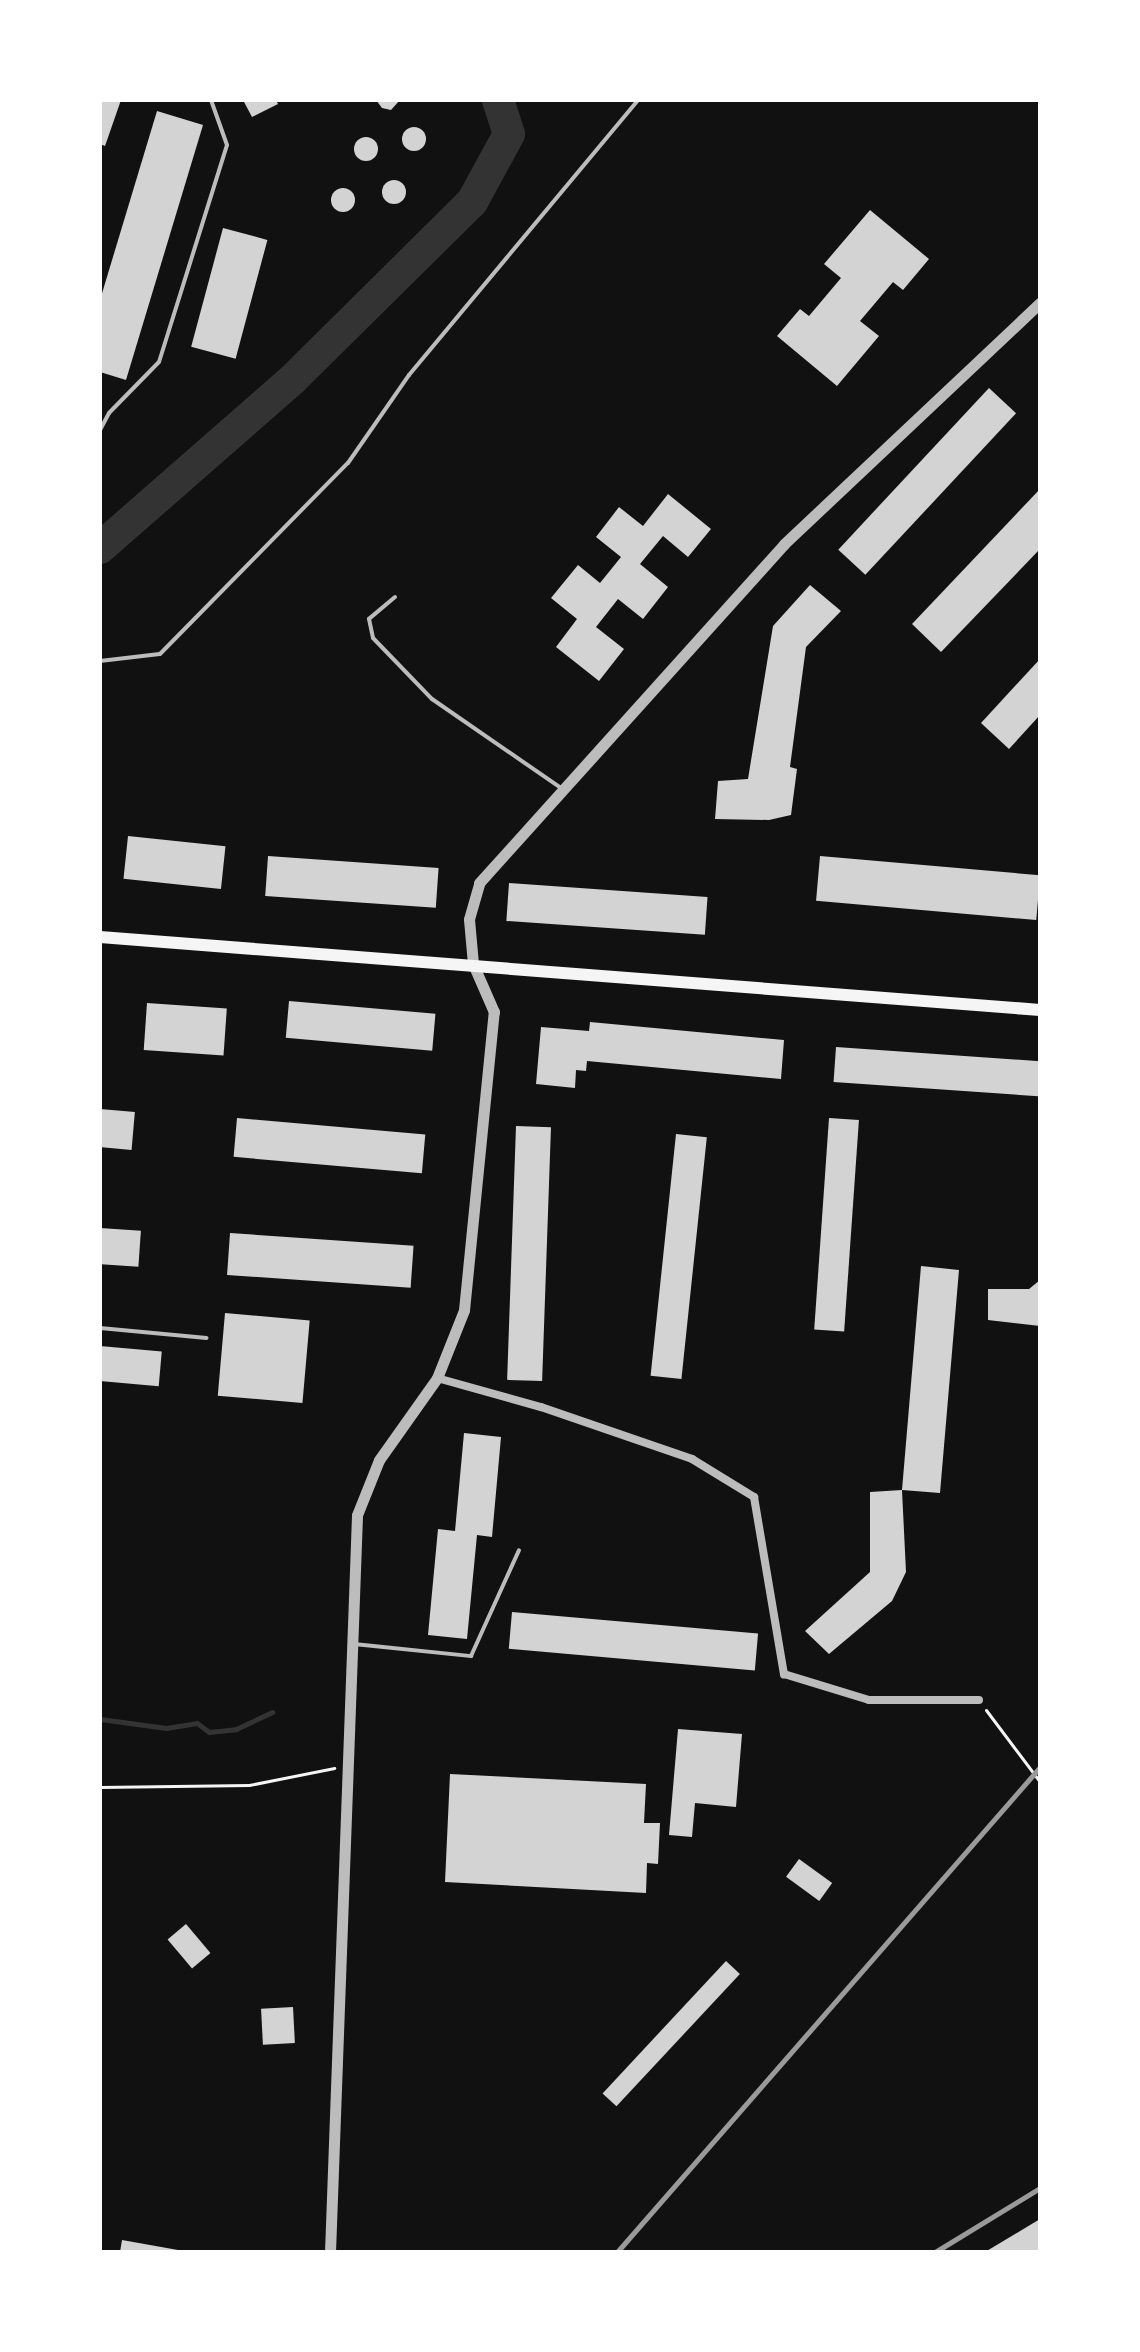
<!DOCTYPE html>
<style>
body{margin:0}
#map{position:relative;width:1140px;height:2352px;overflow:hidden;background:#111;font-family:"Roboto Condensed",sans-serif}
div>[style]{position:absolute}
.stream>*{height:5px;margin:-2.5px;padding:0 2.5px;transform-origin:2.5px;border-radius:2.5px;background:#333}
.river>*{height:32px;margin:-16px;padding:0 16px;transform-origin:16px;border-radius:16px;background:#333}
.building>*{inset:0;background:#d3d3d3;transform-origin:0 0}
.round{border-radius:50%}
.path>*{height:3px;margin:-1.5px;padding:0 1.5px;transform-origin:1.5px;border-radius:1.5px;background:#f5f5f5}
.service>*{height:4px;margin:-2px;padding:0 2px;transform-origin:2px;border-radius:2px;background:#bcbcbc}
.minor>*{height:8px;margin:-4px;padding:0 4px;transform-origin:4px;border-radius:4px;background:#bcbcbc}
.tertiary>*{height:11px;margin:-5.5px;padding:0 5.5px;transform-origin:5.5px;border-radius:5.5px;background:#bcbcbc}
.secondary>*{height:12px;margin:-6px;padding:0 6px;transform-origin:6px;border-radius:6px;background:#f5f5f5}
.rail>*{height:5px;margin:-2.5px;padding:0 2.5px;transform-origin:2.5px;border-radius:2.5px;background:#9a9a9a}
span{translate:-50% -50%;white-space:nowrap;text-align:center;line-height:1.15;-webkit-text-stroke:6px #fff;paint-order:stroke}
.frame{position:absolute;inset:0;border:102px solid #fff;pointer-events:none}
</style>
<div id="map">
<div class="stream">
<i style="left:100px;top:1719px;width:67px;rotate:7.8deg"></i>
<i style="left:166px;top:1728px;width:31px;rotate:-9deg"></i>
<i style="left:197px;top:1723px;width:15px;rotate:37deg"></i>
<i style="left:209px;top:1732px;width:27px;rotate:-6deg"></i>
<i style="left:236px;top:1729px;width:40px;rotate:-25deg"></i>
</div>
<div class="river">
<i style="left:100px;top:548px;width:257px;rotate:-41.2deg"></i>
<i style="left:293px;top:379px;width:252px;rotate:-44.7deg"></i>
<i style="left:472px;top:202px;width:77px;rotate:-61.4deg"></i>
<i style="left:509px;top:134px;width:36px;rotate:-108deg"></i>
</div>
<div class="building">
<i style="clip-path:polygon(100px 100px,121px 100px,105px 146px,100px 144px)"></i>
<i style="clip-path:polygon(243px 100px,276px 100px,278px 104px,252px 117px)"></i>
<i style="clip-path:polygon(376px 100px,400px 100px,391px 110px,382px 108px)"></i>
<i style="clip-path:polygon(157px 111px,203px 125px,126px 380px,100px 372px,100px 300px)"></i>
<i class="round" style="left:402px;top:127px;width:24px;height:24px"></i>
<i class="round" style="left:354px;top:137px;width:24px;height:24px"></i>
<i class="round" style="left:382px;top:180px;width:24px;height:24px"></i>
<i class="round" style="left:331px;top:188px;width:24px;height:24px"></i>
<i style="clip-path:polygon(870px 210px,929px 259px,903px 290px,893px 282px,860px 321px,879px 336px,837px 386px,777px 336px,800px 309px,809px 316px,841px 278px,824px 264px)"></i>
<i style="left:223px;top:228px;width:46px;height:123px;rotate:15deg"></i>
<i style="left:989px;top:388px;width:37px;height:221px;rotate:43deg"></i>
<i style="clip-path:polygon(1040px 489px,1040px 549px,941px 652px,912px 624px)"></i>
<i style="clip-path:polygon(668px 494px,711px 529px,688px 557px,663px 536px,640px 564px,668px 587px,643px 619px,618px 599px,596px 627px,624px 649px,599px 681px,556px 647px,577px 619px,551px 598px,578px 565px,600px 583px,621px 557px,596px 537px,619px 507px,643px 526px)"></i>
<i style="clip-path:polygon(810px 585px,841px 611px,806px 647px,790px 767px,797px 769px,791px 815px,769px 820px,715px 819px,718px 781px,748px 779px,773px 626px)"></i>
<i style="clip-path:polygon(1040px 659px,1040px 715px,1009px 749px,981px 723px)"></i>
<i style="left:128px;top:836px;width:98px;height:43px;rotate:6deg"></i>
<i style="left:268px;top:856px;width:171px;height:40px;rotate:4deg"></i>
<i style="left:820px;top:856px;width:221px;height:45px;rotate:5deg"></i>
<i style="left:509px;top:883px;width:199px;height:38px;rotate:4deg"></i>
<i style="left:289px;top:1001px;width:147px;height:37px;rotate:5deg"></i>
<i style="left:147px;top:1003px;width:80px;height:47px;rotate:4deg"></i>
<i style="clip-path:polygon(590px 1022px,784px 1040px,781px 1079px,587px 1061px,586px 1071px,576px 1070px,575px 1088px,536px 1084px,541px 1027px,589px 1031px)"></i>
<i style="left:836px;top:1047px;width:205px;height:35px;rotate:4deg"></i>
<i style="left:100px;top:1109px;width:35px;height:38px;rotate:5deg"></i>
<i style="left:237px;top:1118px;width:189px;height:39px;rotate:5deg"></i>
<i style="left:829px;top:1118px;width:30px;height:212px;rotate:4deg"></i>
<i style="left:516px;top:1126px;width:35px;height:254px;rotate:2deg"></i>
<i style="left:676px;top:1134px;width:31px;height:243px;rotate:6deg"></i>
<i style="left:100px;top:1228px;width:41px;height:36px;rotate:4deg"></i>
<i style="left:230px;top:1233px;width:184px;height:42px;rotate:4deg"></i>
<i style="clip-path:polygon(921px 1266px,959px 1270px,940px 1493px,902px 1490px,906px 1572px,892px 1601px,829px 1654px,805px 1631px,870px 1572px,870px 1492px,902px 1490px)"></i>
<i style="clip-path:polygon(1040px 1280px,1040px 1326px,988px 1320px,988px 1289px,1029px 1289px)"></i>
<i style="left:225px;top:1313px;width:85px;height:83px;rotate:5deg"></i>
<i style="left:100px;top:1346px;width:62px;height:35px;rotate:5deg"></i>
<i style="clip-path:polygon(464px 1433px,501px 1437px,492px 1537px,477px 1535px,467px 1639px,428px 1635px,438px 1529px,455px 1531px)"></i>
<i style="left:512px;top:1612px;width:247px;height:37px;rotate:5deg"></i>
<i style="clip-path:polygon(678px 1729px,742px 1734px,736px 1807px,695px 1803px,692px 1837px,669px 1835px)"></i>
<i style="clip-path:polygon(450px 1774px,646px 1784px,644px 1823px,660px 1823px,658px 1864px,647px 1863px,646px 1893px,445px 1882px)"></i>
<i style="left:799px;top:1859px;width:41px;height:22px;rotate:36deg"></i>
<i style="left:186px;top:1924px;width:38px;height:24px;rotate:50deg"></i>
<i style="left:726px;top:1961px;width:19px;height:181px;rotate:43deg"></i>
<i style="left:293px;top:2007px;width:36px;height:32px;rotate:87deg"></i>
<i style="clip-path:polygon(1040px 2219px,1040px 2252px,985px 2252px)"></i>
<i style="clip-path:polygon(122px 2240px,178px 2250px,178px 2252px,120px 2252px)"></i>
</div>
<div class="path">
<i style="left:986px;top:1710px;width:90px;rotate:53.1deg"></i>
<i style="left:100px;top:1787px;width:149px;rotate:-0.8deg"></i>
<i style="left:249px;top:1785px;width:87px;rotate:-11.3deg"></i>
</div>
<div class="service">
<i style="left:100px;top:430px;width:19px;rotate:-62deg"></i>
<i style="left:109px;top:413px;width:71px;rotate:-45.6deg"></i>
<i style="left:159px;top:362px;width:227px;rotate:-72.6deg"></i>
<i style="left:227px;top:145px;width:48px;rotate:-109.6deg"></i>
<i style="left:395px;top:597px;width:34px;rotate:140deg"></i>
<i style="left:369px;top:619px;width:19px;rotate:78deg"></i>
<i style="left:373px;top:638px;width:85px;rotate:46deg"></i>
<i style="left:432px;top:699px;width:157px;rotate:34.6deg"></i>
<i style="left:100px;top:661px;width:60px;rotate:-6.7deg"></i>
<i style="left:160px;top:654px;width:268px;rotate:-45.5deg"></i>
<i style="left:348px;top:463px;width:107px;rotate:-55.3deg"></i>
<i style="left:409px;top:375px;width:358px;rotate:-50.2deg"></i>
<i style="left:100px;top:1328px;width:107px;rotate:5.3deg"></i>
<i style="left:354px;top:1644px;width:118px;rotate:5.9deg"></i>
<i style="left:471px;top:1656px;width:116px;rotate:-65.6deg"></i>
</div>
<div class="minor">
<i style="left:437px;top:1378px;width:108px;rotate:15.6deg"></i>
<i style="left:541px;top:1407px;width:160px;rotate:19deg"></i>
<i style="left:692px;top:1459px;width:73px;rotate:31.5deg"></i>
<i style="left:754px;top:1497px;width:180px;rotate:80.4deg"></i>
<i style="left:784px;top:1674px;width:89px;rotate:17deg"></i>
<i style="left:869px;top:1700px;width:110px"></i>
</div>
<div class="tertiary">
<i style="left:330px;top:2252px;width:737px;rotate:-87.9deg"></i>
<i style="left:357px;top:1515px;width:59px;rotate:-68.2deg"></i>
<i style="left:379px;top:1460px;width:100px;rotate:-54.7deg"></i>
<i style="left:437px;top:1378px;width:73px;rotate:-68.3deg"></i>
<i style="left:464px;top:1310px;width:300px;rotate:-84.3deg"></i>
<i style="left:494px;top:1012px;width:52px;rotate:-113.6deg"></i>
<i style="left:473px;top:964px;width:45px;rotate:-95.1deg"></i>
<i style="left:469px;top:919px;width:37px;rotate:-74deg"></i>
<i style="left:479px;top:883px;width:456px;rotate:-48deg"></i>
<i style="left:784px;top:544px;width:352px;rotate:-43.3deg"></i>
</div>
<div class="secondary">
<i style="left:100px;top:937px;width:943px;rotate:4.44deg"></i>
</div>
<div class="rail">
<i style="left:617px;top:2252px;width:644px;rotate:-48.91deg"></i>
<i style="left:935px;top:2252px;width:123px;rotate:-31.4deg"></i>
</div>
<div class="frame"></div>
</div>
